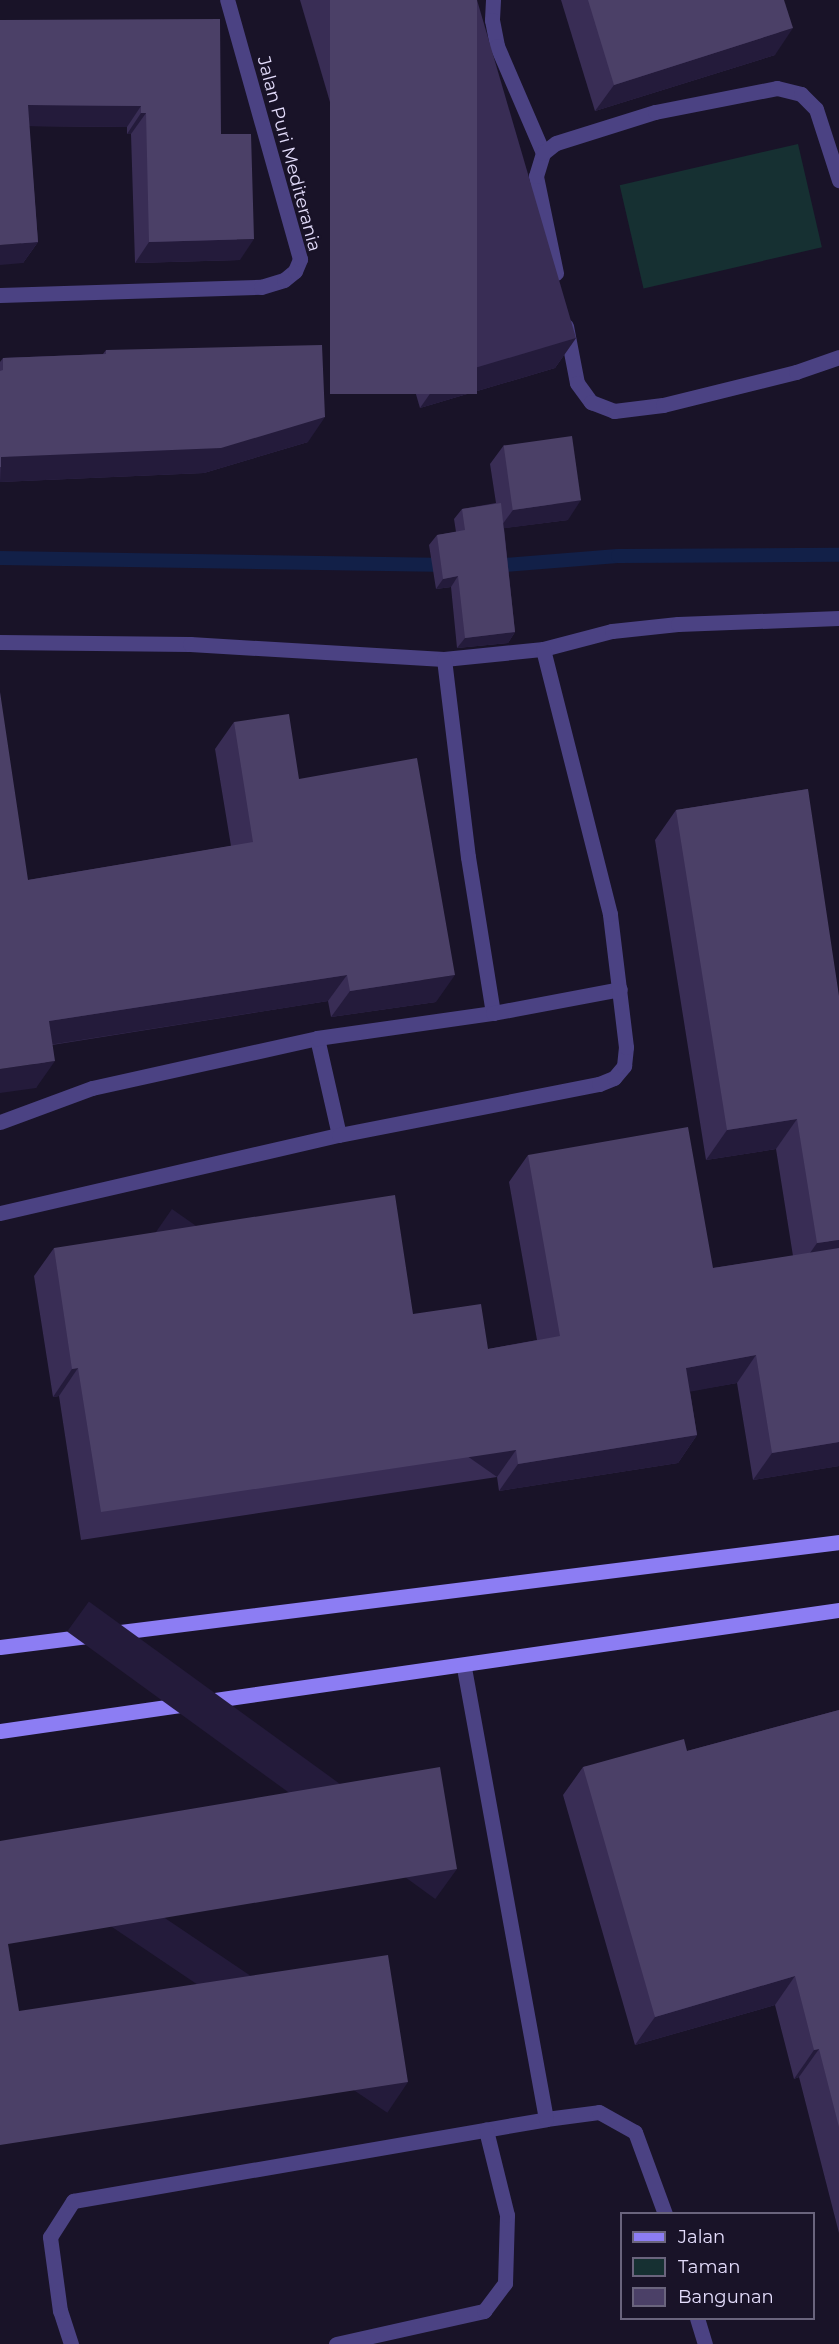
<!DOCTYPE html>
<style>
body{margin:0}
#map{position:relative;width:839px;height:2344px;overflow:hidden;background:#191328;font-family:Montserrat,sans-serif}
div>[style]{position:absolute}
.green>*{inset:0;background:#163032;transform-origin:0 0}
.stream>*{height:14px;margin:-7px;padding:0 7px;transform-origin:7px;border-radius:7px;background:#122048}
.lane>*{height:15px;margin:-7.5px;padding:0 7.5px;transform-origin:7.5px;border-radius:7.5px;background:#4b4283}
.street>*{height:15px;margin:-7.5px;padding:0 7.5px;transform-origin:7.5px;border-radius:7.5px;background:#4b4283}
.secondary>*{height:15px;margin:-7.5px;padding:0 7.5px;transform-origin:7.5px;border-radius:7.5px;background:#8c7df3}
.wall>*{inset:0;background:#392d55}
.shaded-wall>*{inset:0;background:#241b3b;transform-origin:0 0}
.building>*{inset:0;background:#4b4067;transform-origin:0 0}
span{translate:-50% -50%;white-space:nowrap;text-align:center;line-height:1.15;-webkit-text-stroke:4.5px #191328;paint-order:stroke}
.street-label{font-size:18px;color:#e4ddfc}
.legend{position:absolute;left:620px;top:2212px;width:195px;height:108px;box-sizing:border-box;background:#191328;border:2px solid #6a647d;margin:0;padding:8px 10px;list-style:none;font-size:18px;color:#e4ddfc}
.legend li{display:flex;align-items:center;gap:12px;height:30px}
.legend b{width:30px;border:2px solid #6a647d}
</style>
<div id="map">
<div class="green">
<i style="left:798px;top:144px;width:106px;height:183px;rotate:77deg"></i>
</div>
<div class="stream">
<i style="left:0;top:558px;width:451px;rotate:0.9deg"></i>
<i style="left:491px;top:566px;width:127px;rotate:-4.5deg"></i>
<i style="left:618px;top:556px;width:221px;rotate:-0.3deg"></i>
</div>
<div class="lane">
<i style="left:493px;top:0;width:20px;rotate:93deg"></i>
<i style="left:492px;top:20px;width:26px;rotate:79deg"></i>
<i style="left:497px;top:46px;width:116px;rotate:66.7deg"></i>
<i style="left:556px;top:273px;width:99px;rotate:-101.7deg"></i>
<i style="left:536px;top:176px;width:24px;rotate:-73deg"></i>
<i style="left:543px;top:153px;width:16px;rotate:-38deg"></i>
<i style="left:556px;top:143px;width:104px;rotate:-17.4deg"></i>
<i style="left:655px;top:112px;width:124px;rotate:-11.1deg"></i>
<i style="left:777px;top:88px;width:25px;rotate:14deg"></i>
<i style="left:801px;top:94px;width:21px;rotate:45deg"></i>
<i style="left:816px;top:109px;width:75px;rotate:72.1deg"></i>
<i style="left:566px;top:326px;width:58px;rotate:79.1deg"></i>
<i style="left:577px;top:383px;width:24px;rotate:54deg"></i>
<i style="left:591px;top:402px;width:25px;rotate:21deg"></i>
<i style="left:614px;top:411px;width:49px;rotate:-7deg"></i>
<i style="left:663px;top:405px;width:137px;rotate:-13.9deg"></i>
<i style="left:796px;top:372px;width:46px;rotate:-19.2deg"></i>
<i style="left:546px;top:2119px;width:53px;rotate:-7.5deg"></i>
<i style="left:599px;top:2112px;width:41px;rotate:29.1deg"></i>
<i style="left:635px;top:2132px;width:87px;rotate:69.9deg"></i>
<i style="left:697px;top:2318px;width:27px;rotate:73deg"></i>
<i style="left:71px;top:2344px;width:35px;rotate:-108deg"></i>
<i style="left:60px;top:2311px;width:75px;rotate:-97.7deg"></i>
<i style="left:50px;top:2237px;width:43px;rotate:-57.4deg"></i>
<i style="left:73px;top:2201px;width:480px;rotate:-9.8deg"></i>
<i style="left:546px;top:2119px;width:459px;rotate:-100.3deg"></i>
<i style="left:336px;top:2344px;width:152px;rotate:-12.6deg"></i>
<i style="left:484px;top:2311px;width:35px;rotate:-53deg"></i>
<i style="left:505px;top:2283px;width:68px;rotate:-88.3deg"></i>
<i style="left:507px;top:2215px;width:88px;rotate:-103.9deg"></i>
</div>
<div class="street">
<i style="left:0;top:295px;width:261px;rotate:-1.8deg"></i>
<i style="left:261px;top:287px;width:24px;rotate:-17deg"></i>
<i style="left:284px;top:280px;width:14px;rotate:-39deg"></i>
<i style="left:295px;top:271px;width:13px;rotate:-67deg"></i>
<i style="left:300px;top:259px;width:269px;rotate:-105.7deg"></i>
<i style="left:0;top:642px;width:190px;rotate:0.6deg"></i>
<i style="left:190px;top:644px;width:254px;rotate:3.4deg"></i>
<i style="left:444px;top:659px;width:100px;rotate:-5.8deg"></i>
<i style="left:543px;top:649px;width:71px;rotate:-14.6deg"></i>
<i style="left:612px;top:631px;width:66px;rotate:-6.1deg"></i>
<i style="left:678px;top:624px;width:161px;rotate:-2.1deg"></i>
<i style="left:444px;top:659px;width:199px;rotate:83.1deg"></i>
<i style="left:468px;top:857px;width:158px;rotate:80.9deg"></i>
<i style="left:317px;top:1038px;width:99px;rotate:77.2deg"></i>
<i style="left:0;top:1122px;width:98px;rotate:-20.3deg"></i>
<i style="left:92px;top:1088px;width:230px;rotate:-12.5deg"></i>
<i style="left:317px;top:1038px;width:178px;rotate:-8.1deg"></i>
<i style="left:493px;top:1013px;width:129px;rotate:-10.7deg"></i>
<i style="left:0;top:1213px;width:348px;rotate:-13deg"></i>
<i style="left:339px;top:1135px;width:265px;rotate:-11.1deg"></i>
<i style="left:599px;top:1084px;width:16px;rotate:-22deg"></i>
<i style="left:614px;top:1078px;width:16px;rotate:-50deg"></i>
<i style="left:624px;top:1066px;width:19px;rotate:-84deg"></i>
<i style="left:626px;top:1047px;width:134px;rotate:-96.9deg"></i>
<i style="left:610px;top:914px;width:273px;rotate:-104.2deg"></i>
</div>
<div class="secondary">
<i style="left:0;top:1647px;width:846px;rotate:-7.13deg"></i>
<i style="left:0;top:1731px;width:848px;rotate:-8.21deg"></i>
</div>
<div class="wall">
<i style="clip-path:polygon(300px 0,477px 0,576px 338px,555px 368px,420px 408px)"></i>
<i style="clip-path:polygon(561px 0,784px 0,775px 55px,595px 111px)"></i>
<i style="clip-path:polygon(0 20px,221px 134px,240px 260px,135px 263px,131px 134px,127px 134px,127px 127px,29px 126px,38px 242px,23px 263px)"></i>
<i style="clip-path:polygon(106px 350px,308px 442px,204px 473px,0 482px,0 362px,3px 358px,103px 354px)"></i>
<i style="clip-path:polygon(504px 445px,568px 520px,504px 528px,515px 632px,508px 643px,457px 648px,451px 587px,436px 589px,429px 545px,437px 535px,456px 532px,454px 519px,462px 509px,496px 503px,490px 464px)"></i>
<i style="clip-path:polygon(234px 722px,299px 779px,436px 1002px,331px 1017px,328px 1001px,52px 1045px,36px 1088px,28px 880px,231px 846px,215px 749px)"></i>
<i style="clip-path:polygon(808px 789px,839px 1466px,753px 1480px,737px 1383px,690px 1391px,697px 1435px,678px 1463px,499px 1491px,497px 1477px,81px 1540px,59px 1396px,53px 1397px,34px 1276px,54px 1248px,413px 1314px,488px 1349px,537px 1340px,509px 1182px,528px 1155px,713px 1268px,793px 1256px,776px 1149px,706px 1160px,655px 840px,676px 810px)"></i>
<i style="clip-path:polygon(839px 1710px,839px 2233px,799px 2077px,794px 2079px,775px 2005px,635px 2045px,563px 1795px,583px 1767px,687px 1751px)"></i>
</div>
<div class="shaded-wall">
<i style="clip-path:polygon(793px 28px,775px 55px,595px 111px,614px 85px)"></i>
<i style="clip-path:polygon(28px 105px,141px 106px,127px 127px,13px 126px)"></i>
<i style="clip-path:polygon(141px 113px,146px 113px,131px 134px,127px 134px)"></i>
<i style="clip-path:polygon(254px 239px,240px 260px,135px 263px,149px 242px)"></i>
<i style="clip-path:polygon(38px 242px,23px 263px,0 265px,0 245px)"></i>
<i style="clip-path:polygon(576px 338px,555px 368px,420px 408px,441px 378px)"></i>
<i style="clip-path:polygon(325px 417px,308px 442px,204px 473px,0 482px,1px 457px)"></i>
<i style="clip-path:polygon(581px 500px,568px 520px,499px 529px,513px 510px)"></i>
<i style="clip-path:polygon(458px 576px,451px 587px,436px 589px,443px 579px)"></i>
<i style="clip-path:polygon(515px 632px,508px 643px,457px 648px,465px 638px)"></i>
<i style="clip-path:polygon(347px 975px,328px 1001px,30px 1048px,49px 1021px)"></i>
<i style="clip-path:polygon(455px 975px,436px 1002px,331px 1017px,350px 991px)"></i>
<i style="clip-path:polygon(55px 1061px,36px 1088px,0 1093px,0 1069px)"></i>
<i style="clip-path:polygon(797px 1119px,776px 1149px,706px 1160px,727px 1130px)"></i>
<i style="clip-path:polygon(839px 1240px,839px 1266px,796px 1273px,817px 1243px)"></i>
<i style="clip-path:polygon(756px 1355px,737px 1383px,667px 1396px,686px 1368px)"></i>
<i style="clip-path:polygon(78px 1368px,59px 1396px,53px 1397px,72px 1369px)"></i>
<i style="clip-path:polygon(697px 1435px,678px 1463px,499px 1491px,518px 1464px)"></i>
<i style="clip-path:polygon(839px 1442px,839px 1466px,753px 1480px,772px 1453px)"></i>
<i style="left:516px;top:1450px;width:33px;height:420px;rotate:125deg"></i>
<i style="left:457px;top:1869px;width:37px;height:455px;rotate:126deg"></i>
<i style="clip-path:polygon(795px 1976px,775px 2005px,635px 2045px,655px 2017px)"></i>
<i style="clip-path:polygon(819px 2049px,799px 2077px,794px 2079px,814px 2050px)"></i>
<i style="left:408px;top:2082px;width:37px;height:413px;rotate:124deg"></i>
</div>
<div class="building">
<i style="left:330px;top:0;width:147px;height:394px"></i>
<i style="clip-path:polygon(588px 0,784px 0,793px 28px,614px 85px)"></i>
<i style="clip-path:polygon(220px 19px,221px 134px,251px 134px,254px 239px,149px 242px,146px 113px,141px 113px,141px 106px,28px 105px,38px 242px,0 245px,0 20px)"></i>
<i style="clip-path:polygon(322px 345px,325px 417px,221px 448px,1px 457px,1px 467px,0 467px,0 371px,3px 370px,3px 358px,106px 354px,106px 350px)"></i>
<i style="left:572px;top:436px;width:65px;height:69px;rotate:82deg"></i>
<i style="clip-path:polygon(501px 503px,515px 632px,465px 638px,458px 576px,443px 579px,437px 535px,465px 530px,462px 509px)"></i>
<i style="clip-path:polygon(0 692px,28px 880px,253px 842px,234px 722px,289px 714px,299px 779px,417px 758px,455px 975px,350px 991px,347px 975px,49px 1021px,55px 1061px,0 1069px)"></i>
<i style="clip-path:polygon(808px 789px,839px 996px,839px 1240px,817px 1243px,797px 1119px,727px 1130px,676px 810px)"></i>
<i style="clip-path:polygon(688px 1127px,713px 1268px,839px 1248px,839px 1442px,772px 1453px,756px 1355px,686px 1368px,697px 1435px,518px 1464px,516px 1450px,101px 1512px,78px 1368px,72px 1369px,54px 1248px,395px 1195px,413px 1314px,481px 1304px,488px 1349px,560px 1336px,528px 1155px)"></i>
<i style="clip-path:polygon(839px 1710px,839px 2127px,819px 2049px,814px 2050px,795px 1976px,655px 2017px,583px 1767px,684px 1739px,687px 1751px)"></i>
<i style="clip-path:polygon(440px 1767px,457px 1869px,8px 1944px,19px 2011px,388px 1955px,408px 2082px,0 2145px,0 1841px)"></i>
</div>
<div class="street-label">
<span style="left:289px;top:154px;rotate:75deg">Jalan Puri Mediterania</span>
</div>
<ul class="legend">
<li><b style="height:8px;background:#8c7df3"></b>Jalan</li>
<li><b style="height:16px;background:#163032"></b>Taman</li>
<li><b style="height:16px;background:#4b4067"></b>Bangunan</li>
</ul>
</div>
